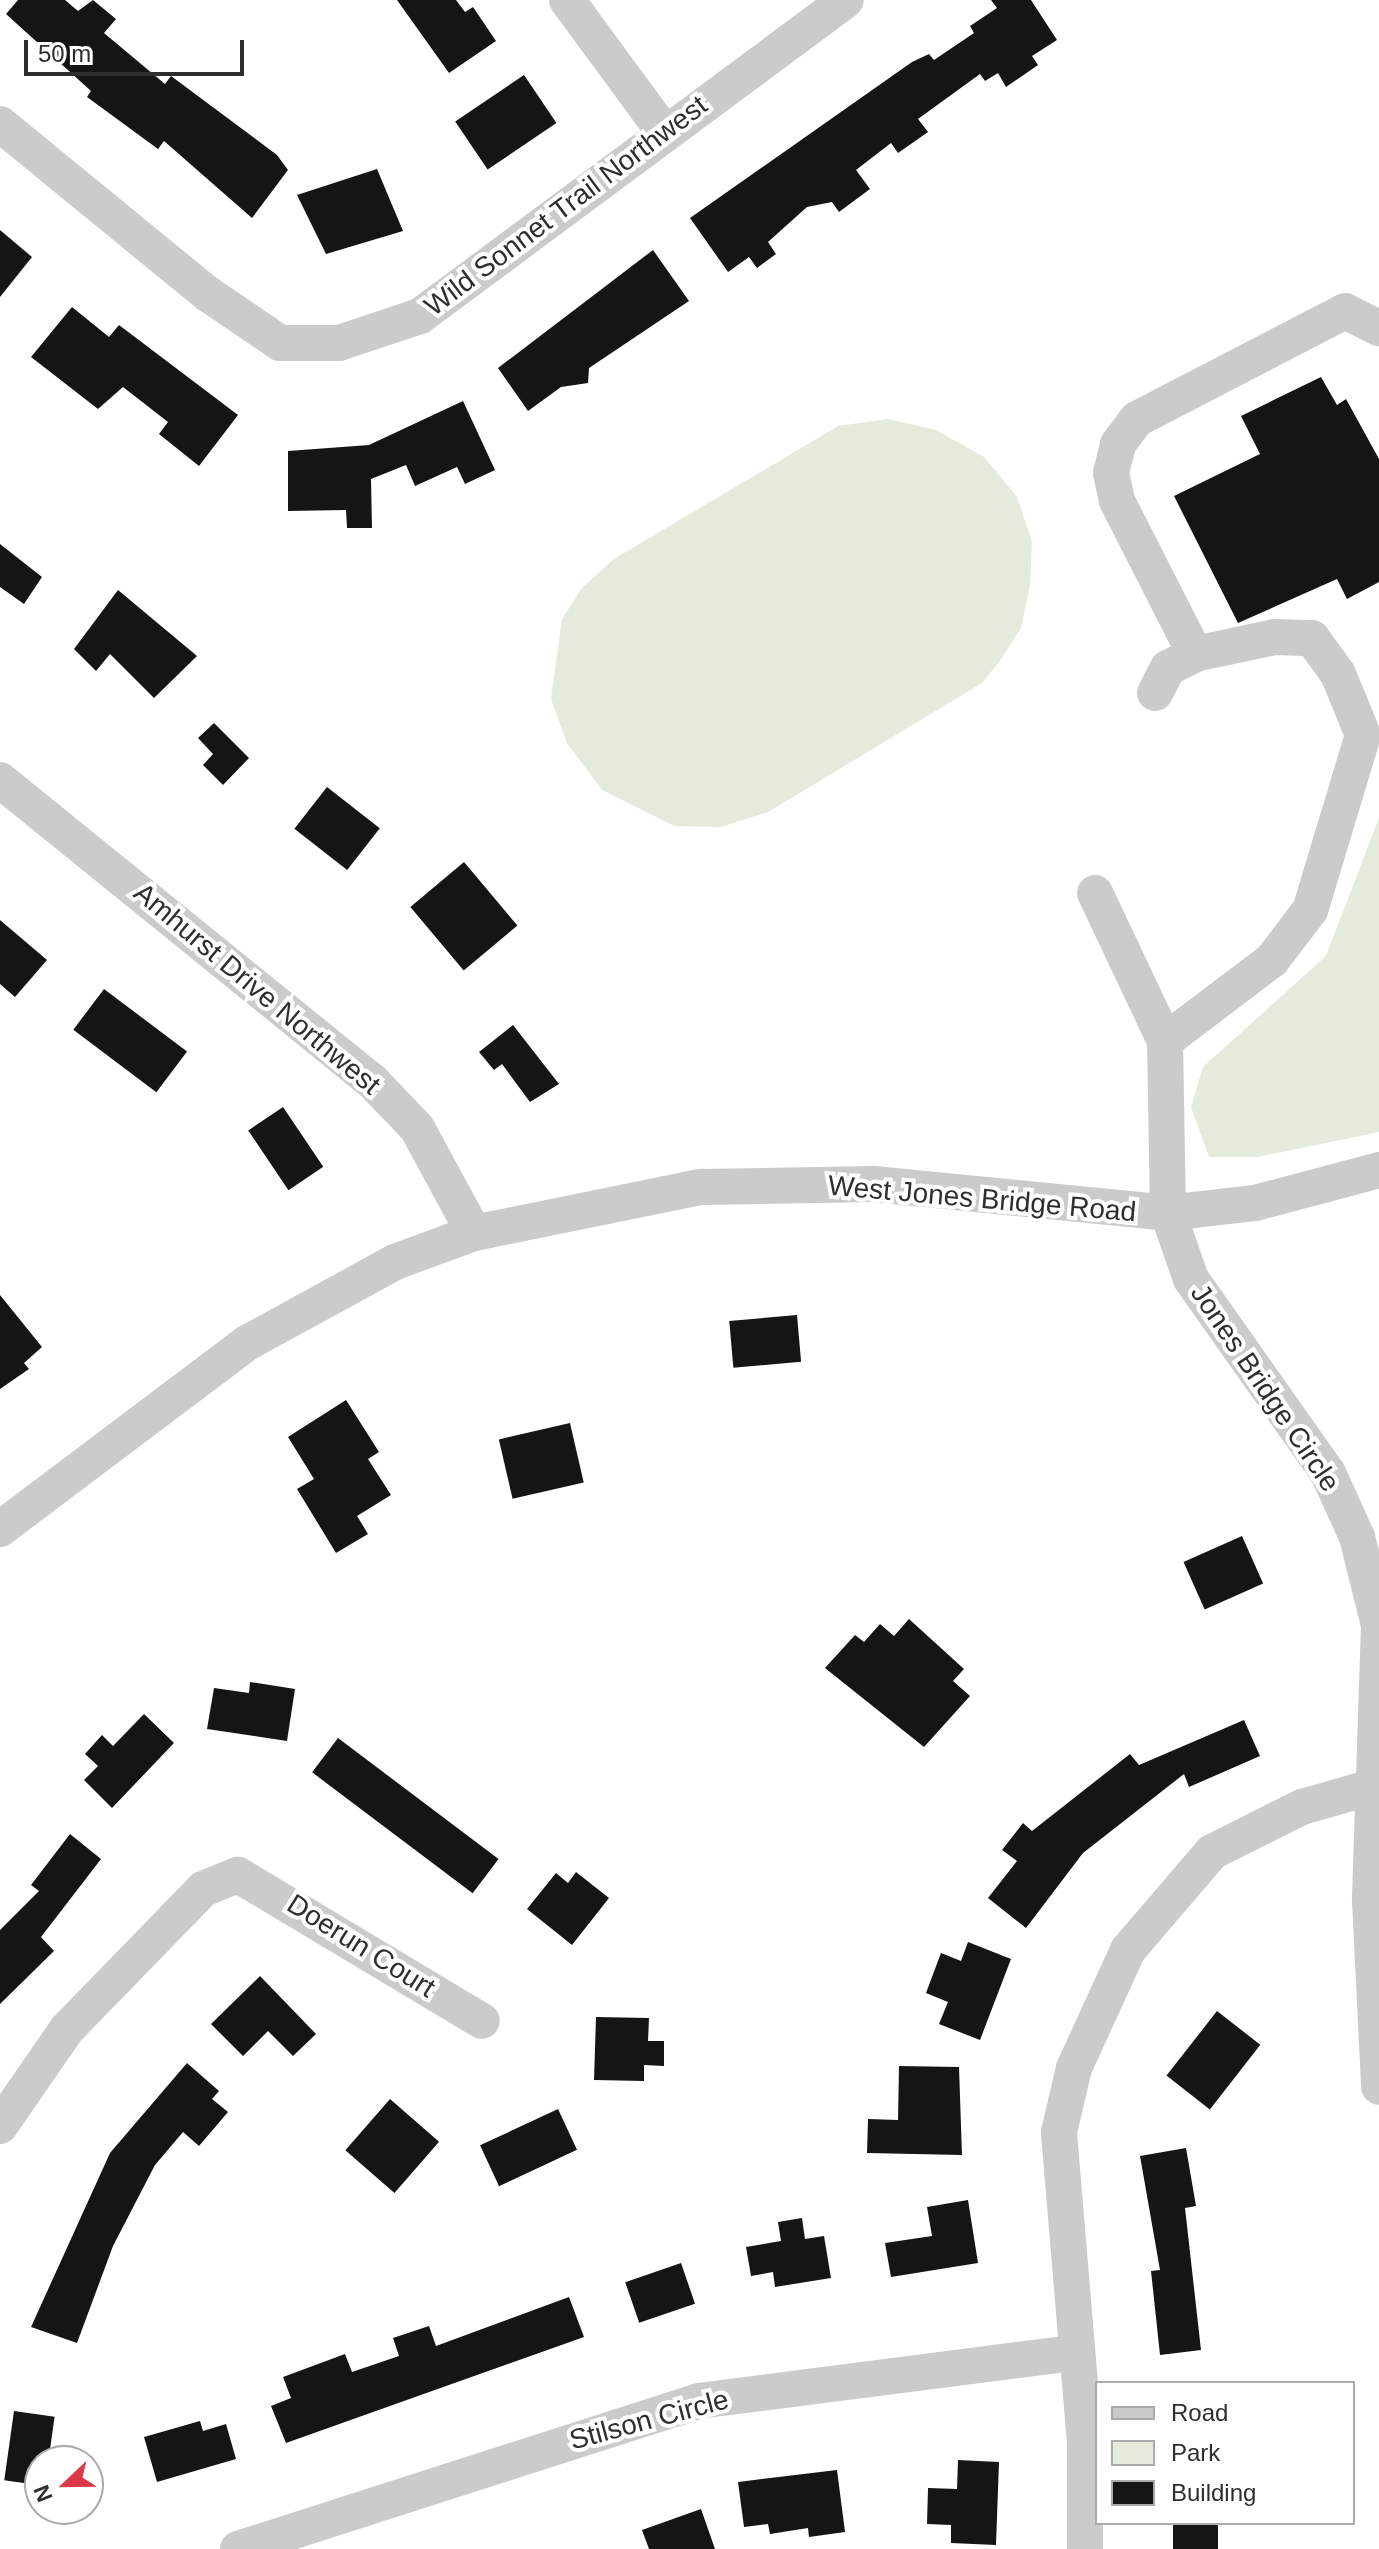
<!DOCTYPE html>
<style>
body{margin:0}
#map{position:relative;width:1379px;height:2549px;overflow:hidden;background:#fff;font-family:Helvetica,sans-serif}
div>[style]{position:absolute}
.green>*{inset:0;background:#e4eadc}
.building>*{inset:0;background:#151515;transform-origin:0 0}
.minor>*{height:36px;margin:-18px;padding:0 18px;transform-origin:18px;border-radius:18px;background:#cbcbcb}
span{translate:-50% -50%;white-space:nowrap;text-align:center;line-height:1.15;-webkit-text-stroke:8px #fff;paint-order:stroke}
.street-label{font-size:28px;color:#2e2e2e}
.legend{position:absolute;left:1095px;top:2381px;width:260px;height:144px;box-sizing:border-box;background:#fff;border:2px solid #ababab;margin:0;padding:10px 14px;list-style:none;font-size:24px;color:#2e2e2e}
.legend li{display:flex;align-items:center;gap:16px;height:40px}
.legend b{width:40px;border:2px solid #ababab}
.north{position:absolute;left:24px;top:2445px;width:80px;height:80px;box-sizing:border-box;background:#fff;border:2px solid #ababab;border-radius:50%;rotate:248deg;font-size:22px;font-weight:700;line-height:32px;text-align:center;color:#2e2e2e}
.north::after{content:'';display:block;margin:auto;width:28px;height:36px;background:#dc3845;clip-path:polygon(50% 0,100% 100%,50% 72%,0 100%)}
.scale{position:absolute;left:24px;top:40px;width:220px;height:36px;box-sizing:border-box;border:4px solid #2e2e2e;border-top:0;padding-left:10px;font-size:24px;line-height:28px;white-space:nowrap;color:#2e2e2e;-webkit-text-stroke:6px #fff;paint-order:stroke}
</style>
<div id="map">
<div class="green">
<i style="clip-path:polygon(888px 419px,936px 430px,984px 457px,1017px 497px,1032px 542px,1030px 585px,1021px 628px,1002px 658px,982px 683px,768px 812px,721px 827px,674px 826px,602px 790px,567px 743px,551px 699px,562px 619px,582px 588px,614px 559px,838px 426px)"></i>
<i style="clip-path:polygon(1379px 818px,1379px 1132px,1258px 1157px,1209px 1157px,1191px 1107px,1203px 1067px,1326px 956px)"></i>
</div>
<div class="building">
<i style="clip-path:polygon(18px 0,65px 0,78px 11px,93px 0,116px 19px,104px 33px,165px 84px,171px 76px,277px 155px,288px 170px,252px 218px,164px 141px,158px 149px,87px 97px,91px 91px,6px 14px)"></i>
<i style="clip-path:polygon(397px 0,456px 0,465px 12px,473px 7px,496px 41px,449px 73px)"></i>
<i style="clip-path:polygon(991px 0,1031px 0,1057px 40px,1032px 56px,1038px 65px,1006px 87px,998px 73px,985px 81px,980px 74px,918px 119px,928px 132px,898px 153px,891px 143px,856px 170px,870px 189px,839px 212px,832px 202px,807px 207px,768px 242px,776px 254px,757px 268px,749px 257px,728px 272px,690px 218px,912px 62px,929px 54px,934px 60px,974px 33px,970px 26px,997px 8px)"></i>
<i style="left:524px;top:75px;width:58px;height:83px;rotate:56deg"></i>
<i style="clip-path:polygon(377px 169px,403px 231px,326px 254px,297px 195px)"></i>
<i style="clip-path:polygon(0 230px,32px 257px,0 297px)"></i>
<i style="clip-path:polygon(653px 250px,689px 301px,589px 368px,588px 383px,561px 387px,528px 411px,498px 368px)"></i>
<i style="clip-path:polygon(72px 307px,109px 337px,119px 325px,238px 415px,199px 466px,159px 434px,168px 422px,123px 387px,98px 409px,31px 357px)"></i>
<i style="clip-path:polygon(1321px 377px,1337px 405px,1346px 399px,1379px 459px,1379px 582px,1347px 599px,1337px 579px,1238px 623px,1174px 496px,1260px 454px,1241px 416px)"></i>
<i style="clip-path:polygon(463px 401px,495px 470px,465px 484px,457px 467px,415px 486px,406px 465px,371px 479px,372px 528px,347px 528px,346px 510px,288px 511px,288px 451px,369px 445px)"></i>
<i style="clip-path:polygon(0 544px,42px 577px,24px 604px,0 587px)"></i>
<i style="clip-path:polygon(118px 590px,197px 656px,154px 698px,110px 654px,96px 671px,74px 649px)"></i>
<i style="clip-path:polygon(214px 723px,249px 758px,223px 785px,203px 765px,213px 754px,198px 738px)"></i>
<i style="left:327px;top:787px;width:67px;height:53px;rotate:38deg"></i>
<i style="left:464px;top:862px;width:83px;height:70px;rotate:50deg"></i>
<i style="clip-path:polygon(0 920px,47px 960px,15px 997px,0 984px)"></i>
<i style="left:104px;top:989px;width:104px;height:51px;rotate:37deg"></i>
<i style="clip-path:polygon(513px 1025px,559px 1084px,530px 1102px,502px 1064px,494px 1070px,479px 1052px)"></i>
<i style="left:283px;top:1107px;width:72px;height:42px;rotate:56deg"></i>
<i style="clip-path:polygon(0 1295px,42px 1347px,24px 1363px,29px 1369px,0 1389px)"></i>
<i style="left:797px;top:1315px;width:47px;height:68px;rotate:85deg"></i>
<i style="clip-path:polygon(346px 1400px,379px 1452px,368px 1459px,391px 1495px,357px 1516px,368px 1534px,336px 1553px,297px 1489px,314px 1479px,288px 1437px)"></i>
<i style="left:570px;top:1423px;width:61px;height:73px;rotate:77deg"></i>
<i style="left:1242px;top:1536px;width:52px;height:64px;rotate:66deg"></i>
<i style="clip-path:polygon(909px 1619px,964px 1669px,953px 1681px,970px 1696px,924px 1747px,825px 1668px,855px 1635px,864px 1642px,880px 1624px,894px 1636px)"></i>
<i style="clip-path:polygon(250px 1682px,295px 1689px,287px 1741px,207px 1729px,214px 1688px,249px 1693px)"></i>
<i style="clip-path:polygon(144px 1714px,174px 1743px,112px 1808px,84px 1780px,98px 1766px,85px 1754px,102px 1735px,113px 1746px)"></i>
<i style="clip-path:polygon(1244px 1720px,1260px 1756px,1189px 1787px,1184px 1774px,1083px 1853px,1026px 1928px,988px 1898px,1017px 1861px,1002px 1850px,1023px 1823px,1032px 1831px,1130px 1754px,1139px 1765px)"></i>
<i style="left:338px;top:1738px;width:201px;height:43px;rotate:37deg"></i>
<i style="clip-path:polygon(70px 1834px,101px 1859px,41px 1937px,54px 1951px,0 2004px,0 1930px,39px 1891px,31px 1885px)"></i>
<i style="clip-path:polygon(576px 1872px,609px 1898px,572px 1945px,527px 1909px,556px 1873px,568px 1883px)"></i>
<i style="clip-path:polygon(968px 1942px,1011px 1959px,980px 2040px,939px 2024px,948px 2002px,926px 1993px,941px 1953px,961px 1961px)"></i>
<i style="clip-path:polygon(260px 1976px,316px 2034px,293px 2056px,268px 2031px,243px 2056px,211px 2024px)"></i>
<i style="left:1217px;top:2011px;width:55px;height:82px;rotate:38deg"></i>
<i style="clip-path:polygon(596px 2017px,649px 2018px,648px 2041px,664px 2041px,664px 2066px,644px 2065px,644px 2081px,594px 2080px)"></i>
<i style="clip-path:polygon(187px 2063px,219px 2091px,212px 2099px,228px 2112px,199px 2146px,183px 2132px,155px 2165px,113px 2246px,77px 2343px,31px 2327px,110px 2153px)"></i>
<i style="clip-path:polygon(899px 2066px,959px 2067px,962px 2155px,867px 2153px,868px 2119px,898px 2120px)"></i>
<i style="left:390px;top:2099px;width:65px;height:68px;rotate:41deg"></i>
<i style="left:558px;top:2109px;width:45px;height:86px;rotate:65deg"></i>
<i style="clip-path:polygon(1186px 2148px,1196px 2206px,1185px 2208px,1201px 2350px,1160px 2355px,1151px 2271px,1160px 2270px,1140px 2156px)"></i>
<i style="clip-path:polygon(968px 2200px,978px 2263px,891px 2277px,885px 2243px,932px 2236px,927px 2207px)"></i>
<i style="clip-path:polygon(802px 2218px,805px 2239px,824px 2236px,831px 2278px,775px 2287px,773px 2272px,751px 2276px,746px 2247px,781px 2241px,778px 2222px)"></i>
<i style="left:681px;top:2263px;width:43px;height:59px;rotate:71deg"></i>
<i style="clip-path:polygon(569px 2297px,584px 2337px,286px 2443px,271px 2406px,291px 2398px,283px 2377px,345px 2354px,352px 2372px,399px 2356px,393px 2338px,429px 2326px,436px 2346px)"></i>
<i style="left:14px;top:2411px;width:41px;height:70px;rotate:8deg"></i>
<i style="clip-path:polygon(200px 2421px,203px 2431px,226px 2424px,236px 2459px,157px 2482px,144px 2437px)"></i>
<i style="clip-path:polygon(958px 2460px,999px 2462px,996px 2545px,951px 2543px,951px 2525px,927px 2524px,928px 2488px,957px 2489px)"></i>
<i style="clip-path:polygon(837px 2470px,845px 2532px,809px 2537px,808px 2528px,770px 2534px,768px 2524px,744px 2527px,738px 2482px)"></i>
<i style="clip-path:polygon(701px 2509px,715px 2549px,649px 2549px,642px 2530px)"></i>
<i style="left:1173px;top:2523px;width:45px;height:26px"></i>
</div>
<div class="minor">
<i style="left:567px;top:0;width:164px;rotate:53.7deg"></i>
<i style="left:0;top:124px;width:269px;rotate:39.3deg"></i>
<i style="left:208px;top:294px;width:87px;rotate:34.2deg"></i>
<i style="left:280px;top:343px;width:59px"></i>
<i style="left:339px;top:343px;width:85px;rotate:-18.4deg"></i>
<i style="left:420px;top:316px;width:530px;rotate:-36.57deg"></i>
<i style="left:1195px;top:654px;width:172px;rotate:-117deg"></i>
<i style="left:1117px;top:501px;width:29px;rotate:-102deg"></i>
<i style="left:1111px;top:473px;width:30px;rotate:-76deg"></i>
<i style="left:1118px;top:444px;width:31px;rotate:-53deg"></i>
<i style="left:1137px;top:419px;width:234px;rotate:-27.4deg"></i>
<i style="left:1345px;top:311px;width:38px;rotate:27deg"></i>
<i style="left:1155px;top:693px;width:28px;rotate:-63deg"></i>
<i style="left:1168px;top:668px;width:30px;rotate:-27deg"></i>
<i style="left:1195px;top:654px;width:82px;rotate:-12deg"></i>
<i style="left:1275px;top:637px;width:37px;rotate:2deg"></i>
<i style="left:1312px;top:638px;width:44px;rotate:54.2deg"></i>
<i style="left:1338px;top:674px;width:66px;rotate:67.7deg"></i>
<i style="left:1363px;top:735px;width:183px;rotate:106.8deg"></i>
<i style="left:1310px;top:910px;width:63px;rotate:127.2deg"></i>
<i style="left:1272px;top:960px;width:134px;rotate:142.9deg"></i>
<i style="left:0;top:780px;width:477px;rotate:39deg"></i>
<i style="left:371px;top:1080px;width:66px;rotate:46.2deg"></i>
<i style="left:417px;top:1128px;width:119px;rotate:61.5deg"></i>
<i style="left:1095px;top:893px;width:164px;rotate:64.7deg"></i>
<i style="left:1165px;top:1041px;width:172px;rotate:89deg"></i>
<i style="left:1168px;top:1213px;width:70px;rotate:70.8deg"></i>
<i style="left:1191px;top:1279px;width:237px;rotate:54.8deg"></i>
<i style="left:1328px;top:1473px;width:70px;rotate:65.6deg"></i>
<i style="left:1357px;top:1537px;width:91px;rotate:76deg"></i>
<i style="left:1379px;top:1625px;width:275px;rotate:91.9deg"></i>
<i style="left:1370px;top:1900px;width:187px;rotate:87.2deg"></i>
<i style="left:0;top:1529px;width:309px;rotate:-37deg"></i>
<i style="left:247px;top:1343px;width:169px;rotate:-28.7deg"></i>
<i style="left:395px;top:1262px;width:84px;rotate:-20.2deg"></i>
<i style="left:474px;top:1233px;width:232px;rotate:-11.5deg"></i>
<i style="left:701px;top:1187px;width:173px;rotate:-1deg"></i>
<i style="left:874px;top:1184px;width:295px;rotate:5.6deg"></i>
<i style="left:1168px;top:1213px;width:88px;rotate:-6.6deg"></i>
<i style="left:1255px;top:1203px;width:128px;rotate:-14.9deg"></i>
<i style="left:0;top:2126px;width:118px;rotate:-55.4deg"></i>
<i style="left:67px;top:2029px;width:195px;rotate:-45.8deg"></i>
<i style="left:203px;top:1889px;width:38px;rotate:-22deg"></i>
<i style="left:238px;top:1875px;width:284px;rotate:30.9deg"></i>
<i style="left:238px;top:2549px;width:483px;rotate:-17.8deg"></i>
<i style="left:698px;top:2401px;width:379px;rotate:-7.3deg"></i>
<i style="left:1085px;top:2549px;width:106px;rotate:-90deg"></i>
<i style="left:1085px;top:2443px;width:312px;rotate:-94.8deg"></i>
<i style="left:1059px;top:2132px;width:66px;rotate:-76.8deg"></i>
<i style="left:1074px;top:2068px;width:130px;rotate:-65.4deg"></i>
<i style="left:1128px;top:1950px;width:129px;rotate:-49.4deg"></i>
<i style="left:1212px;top:1852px;width:101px;rotate:-26.6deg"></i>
<i style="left:1302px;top:1807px;width:80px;rotate:-15.9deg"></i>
</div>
<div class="street-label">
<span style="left:566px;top:206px;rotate:-37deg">Wild Sonnet Trail Northwest</span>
<span style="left:257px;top:989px;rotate:40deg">Amhurst Drive Northwest</span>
<span style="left:982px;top:1199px;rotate:5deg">West Jones Bridge Road</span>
<span style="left:1265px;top:1388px;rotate:56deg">Jones Bridge Circle</span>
<span style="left:361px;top:1946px;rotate:32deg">Doerun Court</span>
<span style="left:649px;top:2420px;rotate:-15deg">Stilson Circle</span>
</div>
<ul class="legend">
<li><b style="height:10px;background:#cbcbcb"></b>Road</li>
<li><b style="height:22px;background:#e4eadc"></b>Park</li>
<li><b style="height:22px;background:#151515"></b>Building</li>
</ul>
<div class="north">N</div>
<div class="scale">50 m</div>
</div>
